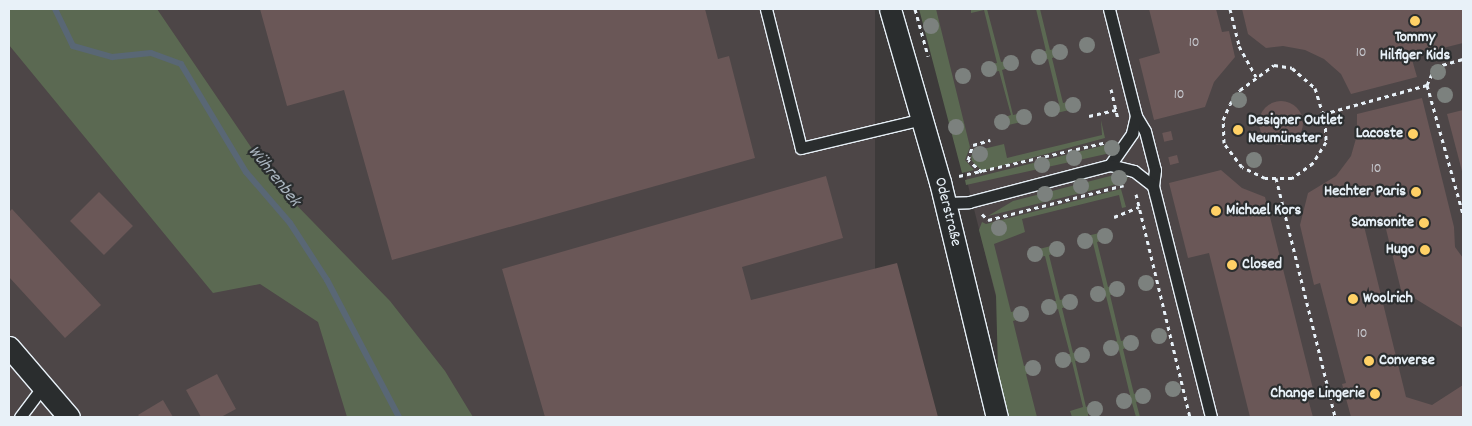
<!DOCTYPE html>
<meta charset="utf-8">
<style>
body{margin:0}
#map{position:relative;width:1472px;height:426px;overflow:hidden;background:#3d3a3a;font-family:Dekko,sans-serif}
div>[style]{position:absolute}
.built>*{inset:0;background:#4d4647;transform-origin:0 0}
.green>*{inset:0;background:#5b6952}
.stream>*{height:6px;margin:-3px;padding:0 3px;transform-origin:3px;border-radius:3px;background:#596775}
.building>*{inset:0;background:#6a5757;transform-origin:0 0}
.round{border-radius:50%}
.path>*{height:3px;margin-top:-1.5px;transform-origin:0;background:repeating-linear-gradient(90deg,#e8f1f8 0 4px,transparent 0 8px)}
.roads{filter:drop-shadow(1px 0 #e8f1f8) drop-shadow(-1px 0 #e8f1f8) drop-shadow(0 1px #e8f1f8) drop-shadow(0 -1px #e8f1f8)}
.service>*{height:11px;margin:-5.5px;padding:0 5.5px;transform-origin:5.5px;border-radius:5.5px;background:#2a2d2e}
.minor>*{height:21px;margin:-10.5px;padding:0 10.5px;transform-origin:10.5px;border-radius:10.5px;background:#2a2d2e}
.trees>*{width:16px;height:16px;margin:-8px;border-radius:50%;background:#7c817e}
.dots>*{width:14px;height:14px;translate:-50% -50%;box-sizing:border-box;border:2px solid #2a2d2e;border-radius:50%}
span{translate:-50% -50%;white-space:nowrap;text-align:center;line-height:1.15;-webkit-text-stroke:4.5px #2a2d2e;paint-order:stroke}
.number-label{font-size:14px;color:#c8cad0}
.number-label span{-webkit-text-stroke-width:0}
.poi-label{font-size:16px;color:#e8f1f8;font-weight:700}
.left{translate:0 -50%;text-align:left}
.right{translate:-100% -50%;text-align:right}
.street-label{font-size:16px;color:#e8f1f8}
.water-label{font-size:18px;color:#a8b3bd;font-style:italic}
.frame{position:absolute;inset:0;border:10px solid #e8f1f8;pointer-events:none}
</style>
<div id="map">
<div class="built">
<i style="left:9px;top:9px;width:866px;height:408px"></i>
<i style="clip-path:polygon(924px 9px,1463px 9px,1463px 417px,1026px 417px)"></i>
</div>
<div class="green">
<i style="clip-path:polygon(9px 9px,157px 9px,276px 184px,390px 301px,445px 371px,473px 417px,347px 417px,318px 322px,260px 284px,213px 293px,9px 45px)"></i>
<i style="clip-path:polygon(919px 9px,936px 9px,970px 147px,965px 160px,974px 170px,962px 173px)"></i>
<i style="clip-path:polygon(971px 9px,987px 9px,1001px 62px,1014px 59px,1015px 66px,1002px 70px,1013px 115px,1027px 112px,1029px 120px,1000px 127px,998px 119px,1011px 115px,999px 71px,987px 73px,985px 66px,997px 63px,984px 10px,971px 13px)"></i>
<i style="clip-path:polygon(1036px 9px,1040px 9px,1050px 50px,1063px 47px,1065px 54px,1052px 58px,1063px 103px,1076px 100px,1078px 108px,1048px 115px,1046px 107px,1059px 104px,1048px 59px,1035px 62px,1033px 54px,1046px 51px)"></i>
<i style="clip-path:polygon(1101px 120px,1105px 138px,982px 171px,972px 161px,971px 156px,975px 151px,1004px 144px,1007px 158px,1102px 135px)"></i>
<i style="clip-path:polygon(1114px 143px,1120px 146px,1106px 154px,966px 185px,965px 180px)"></i>
<i style="clip-path:polygon(1114px 175px,1128px 177px,1126px 182px,988px 216px,1013px 201px)"></i>
<i style="clip-path:polygon(1121px 189px,1126px 207px,1122px 208px,1119px 195px,1022px 219px,1025px 232px,994px 244px,1011px 312px,1024px 309px,1026px 317px,1013px 321px,1024px 366px,1037px 363px,1039px 370px,1026px 374px,1037px 417px,1007px 417px,998px 372px,996px 295px,979px 230px,982px 222px,986px 224px)"></i>
<i style="clip-path:polygon(1108px 231px,1110px 239px,1097px 242px,1108px 287px,1121px 284px,1123px 292px,1110px 295px,1121px 341px,1134px 338px,1136px 345px,1123px 349px,1134px 394px,1147px 391px,1149px 398px,1136px 402px,1140px 417px,1136px 417px,1132px 403px,1120px 406px,1118px 398px,1130px 395px,1119px 350px,1107px 352px,1104px 345px,1117px 341px,1106px 296px,1093px 299px,1091px 291px,1104px 288px,1093px 243px,1080px 246px,1078px 238px)"></i>
<i style="clip-path:polygon(1059px 244px,1062px 251px,1049px 255px,1060px 300px,1073px 297px,1075px 305px,1062px 308px,1073px 353px,1086px 350px,1088px 358px,1075px 361px,1086px 407px,1099px 404px,1101px 411px,1088px 414px,1088px 417px,1072px 417px,1070px 411px,1083px 407px,1072px 362px,1059px 365px,1057px 357px,1070px 354px,1058px 309px,1046px 312px,1044px 304px,1056px 301px,1045px 256px,1033px 258px,1031px 251px)"></i>
</div>
<div class="stream">
<i style="left:55px;top:9px;width:41px;rotate:64.1deg"></i>
<i style="left:73px;top:46px;width:41px;rotate:15.8deg"></i>
<i style="left:112px;top:57px;width:39px;rotate:-6deg"></i>
<i style="left:151px;top:53px;width:32px;rotate:20deg"></i>
<i style="left:181px;top:64px;width:126px;rotate:59deg"></i>
<i style="left:246px;top:172px;width:67px;rotate:49.2deg"></i>
<i style="left:290px;top:223px;width:68px;rotate:57deg"></i>
<i style="left:327px;top:280px;width:155px;rotate:62.3deg"></i>
</div>
<div class="building">
<i style="clip-path:polygon(260px 9px,705px 9px,718px 59px,729px 56px,755px 158px,392px 260px,344px 90px,287px 106px)"></i>
<i style="clip-path:polygon(1149px 9px,1216px 9px,1222px 32px,1229px 31px,1235px 57px,1214px 82px,1205px 107px,1154px 120px,1139px 59px,1160px 53px)"></i>
<i style="clip-path:polygon(1242px 9px,1463px 9px,1463px 43px,1411px 56px,1417px 77px,1351px 94px,1341px 74px,1324px 59px,1305px 50px,1283px 46px,1266px 48px,1248px 34px)"></i>
<i style="clip-path:polygon(1422px 98px,1454px 227px,1455px 247px,1463px 258px,1463px 328px,1401px 290px,1384px 221px,1364px 226px,1406px 397px,1432px 405px,1463px 385px,1463px 417px,1351px 417px,1342px 384px,1346px 383px,1320px 283px,1314px 285px,1300px 225px,1308px 193px,1336px 176px,1351px 156px,1357px 135px,1357px 114px)"></i>
<i class="round" style="left:1259px;top:101px;width:44px;height:44px"></i>
<i style="clip-path:polygon(1463px 110px,1463px 175px,1447px 114px)"></i>
<i style="left:1171px;top:131px;width:9px;height:9px;rotate:77deg"></i>
<i style="left:1177px;top:155px;width:8px;height:9px;rotate:76deg"></i>
<i style="clip-path:polygon(1221px 170px,1242px 188px,1265px 197px,1315px 397px,1308px 399px,1313px 417px,1250px 417px,1209px 253px,1188px 258px,1169px 183px)"></i>
<i style="clip-path:polygon(826px 176px,843px 238px,742px 267px,751px 300px,897px 263px,938px 417px,545px 417px,502px 269px)"></i>
<i style="left:99px;top:192px;width:48px;height:41px;rotate:45deg"></i>
<i style="clip-path:polygon(12px 209px,101px 305px,65px 338px,9px 277px,9px 212px)"></i>
<i style="clip-path:polygon(217px 374px,236px 409px,221px 417px,201px 417px,186px 390px)"></i>
<i style="clip-path:polygon(163px 400px,173px 417px,140px 417px,138px 415px)"></i>
</div>
<div class="path">
<i style="left:915px;top:9px;width:49px;rotate:74.5deg"></i>
<i style="left:1230px;top:9px;width:38px;rotate:76deg"></i>
<i style="left:1239px;top:46px;width:35px;rotate:61deg"></i>
<i style="left:1274px;top:65px;width:18px;rotate:9deg"></i>
<i style="left:1292px;top:68px;width:30px;rotate:41deg"></i>
<i style="left:1315px;top:88px;width:34px;rotate:73deg"></i>
<i style="left:1325px;top:120px;width:22px;rotate:87deg"></i>
<i style="left:1326px;top:142px;width:25px;rotate:122deg"></i>
<i style="left:1313px;top:163px;width:26px;rotate:144deg"></i>
<i style="left:1292px;top:178px;width:27px;rotate:180deg"></i>
<i style="left:1265px;top:178px;width:25px;rotate:-154deg"></i>
<i style="left:1242px;top:167px;width:30px;rotate:-127deg"></i>
<i style="left:1224px;top:143px;width:23px;rotate:-92deg"></i>
<i style="left:1223px;top:120px;width:17px;rotate:-66deg"></i>
<i style="left:1230px;top:104px;width:17px;rotate:-54deg"></i>
<i style="left:1240px;top:90px;width:42px;rotate:-36.3deg"></i>
<i style="left:1427px;top:85px;width:20px;rotate:-66deg"></i>
<i style="left:1435px;top:67px;width:29px;rotate:-16deg"></i>
<i style="left:1111px;top:89px;width:31px;rotate:77deg"></i>
<i style="left:1323px;top:114px;width:108px;rotate:-15.6deg"></i>
<i style="left:1427px;top:85px;width:134px;rotate:74.4deg"></i>
<i style="left:1089px;top:116px;width:28px;rotate:-13deg"></i>
<i style="left:982px;top:172px;width:18px;rotate:-139deg"></i>
<i style="left:968px;top:160px;width:16px;rotate:-72deg"></i>
<i style="left:973px;top:145px;width:18px;rotate:-16deg"></i>
<i style="left:959px;top:176px;width:152px;rotate:-12.9deg"></i>
<i style="left:1276px;top:178px;width:246px;rotate:76.1deg"></i>
<i style="left:1136px;top:194px;width:229px;rotate:76.4deg"></i>
<i style="left:982px;top:214px;width:8px;rotate:45deg"></i>
<i style="left:988px;top:220px;width:140px;rotate:-14.4deg"></i>
<i style="left:1114px;top:217px;width:27px;rotate:-22deg"></i>
</div>
<div class="roads">
<div class="service">
<i style="left:766px;top:9px;width:143px;rotate:75.9deg"></i>
<i style="left:801px;top:148px;width:125px;rotate:-13.4deg"></i>
<i style="left:1109px;top:9px;width:110px;rotate:75.8deg"></i>
<i style="left:1136px;top:116px;width:17px;rotate:59deg"></i>
<i style="left:1145px;top:131px;width:40px;rotate:75.6deg"></i>
<i style="left:1155px;top:170px;width:16px;rotate:97deg"></i>
<i style="left:1153px;top:186px;width:238px;rotate:75.9deg"></i>
<i style="left:1110px;top:165px;width:39px;rotate:-55deg"></i>
<i style="left:1132px;top:133px;width:17px;rotate:-77deg"></i>
<i style="left:946px;top:203px;width:23px;rotate:-2deg"></i>
<i style="left:969px;top:202px;width:146px;rotate:-14.7deg"></i>
<i style="left:1110px;top:165px;width:25px;rotate:14deg"></i>
<i style="left:1134px;top:171px;width:24px;rotate:38deg"></i>
<i style="left:20px;top:417px;width:40px;rotate:-53deg"></i>
</div>
<div class="minor">
<i style="left:890px;top:9px;width:180px;rotate:73.9deg"></i>
<i style="left:940px;top:182px;width:242px;rotate:76.4deg"></i>
<i style="left:9px;top:347px;width:92px;rotate:49.4deg"></i>
</div>
</div>
<div class="trees">
<i style="left:931px;top:26px"></i>
<i style="left:1087px;top:45px"></i>
<i style="left:1060px;top:52px"></i>
<i style="left:1039px;top:57px"></i>
<i style="left:1011px;top:63px"></i>
<i style="left:989px;top:69px"></i>
<i style="left:1438px;top:72px"></i>
<i style="left:963px;top:76px"></i>
<i style="left:1445px;top:95px"></i>
<i style="left:1239px;top:100px"></i>
<i style="left:1073px;top:105px"></i>
<i style="left:1052px;top:109px"></i>
<i style="left:1024px;top:117px"></i>
<i style="left:1002px;top:122px"></i>
<i style="left:956px;top:127px"></i>
<i style="left:1112px;top:148px"></i>
<i style="left:980px;top:154px"></i>
<i style="left:1074px;top:158px"></i>
<i style="left:1254px;top:160px"></i>
<i style="left:1042px;top:165px"></i>
<i style="left:1119px;top:178px"></i>
<i style="left:1081px;top:186px"></i>
<i style="left:1045px;top:194px"></i>
<i style="left:999px;top:228px"></i>
<i style="left:1105px;top:236px"></i>
<i style="left:1085px;top:241px"></i>
<i style="left:1057px;top:249px"></i>
<i style="left:1035px;top:254px"></i>
<i style="left:1146px;top:283px"></i>
<i style="left:1117px;top:289px"></i>
<i style="left:1098px;top:294px"></i>
<i style="left:1070px;top:302px"></i>
<i style="left:1049px;top:307px"></i>
<i style="left:1021px;top:314px"></i>
<i style="left:1159px;top:336px"></i>
<i style="left:1131px;top:343px"></i>
<i style="left:1111px;top:348px"></i>
<i style="left:1082px;top:355px"></i>
<i style="left:1063px;top:360px"></i>
<i style="left:1033px;top:368px"></i>
<i style="left:1173px;top:389px"></i>
<i style="left:1143px;top:396px"></i>
<i style="left:1124px;top:401px"></i>
<i style="left:1095px;top:409px"></i>
</div>
<div class="dots">
<i style="left:1415px;top:21px;background:#ffd166"></i>
<i style="left:1238px;top:130px;background:#ffd166"></i>
<i style="left:1413px;top:134px;background:#ffd166"></i>
<i style="left:1416px;top:192px;background:#ffd166"></i>
<i style="left:1216px;top:211px;background:#ffd166"></i>
<i style="left:1424px;top:223px;background:#ffd166"></i>
<i style="left:1425px;top:250px;background:#ffd166"></i>
<i style="left:1232px;top:265px;background:#ffd166"></i>
<i style="left:1353px;top:299px;background:#ffd166"></i>
<i style="left:1369px;top:361px;background:#ffd166"></i>
<i style="left:1375px;top:394px;background:#ffd166"></i>
</div>
<div class="number-label">
<span style="left:1194px;top:43px">10</span>
<span style="left:1361px;top:53px">10</span>
<span style="left:1179px;top:95px">10</span>
<span style="left:1376px;top:169px">10</span>
<span style="left:1362px;top:334px">10</span>
</div>
<div class="poi-label">
<span style="left:1415px;top:47px">Tommy<br>Hilfiger Kids</span>
<span class="left" style="left:1248px;top:130px">Designer Outlet<br>Neumünster</span>
<span class="right" style="left:1403px;top:134px">Lacoste</span>
<span class="right" style="left:1406px;top:192px">Hechter Paris</span>
<span class="left" style="left:1226px;top:211px">Michael Kors</span>
<span class="right" style="left:1414px;top:223px">Samsonite</span>
<span class="right" style="left:1415px;top:250px">Hugo</span>
<span class="left" style="left:1242px;top:265px">Closed</span>
<span class="left" style="left:1363px;top:299px">Woolrich</span>
<span class="left" style="left:1379px;top:361px">Converse</span>
<span class="right" style="left:1365px;top:394px">Change Lingerie</span>
</div>
<div class="street-label">
<span style="left:947px;top:212px;rotate:76deg">Oderstraße</span>
</div>
<div class="water-label">
<span style="left:273px;top:177px;rotate:51deg">Wührenbek</span>
</div>
<div class="frame"></div>
</div>
